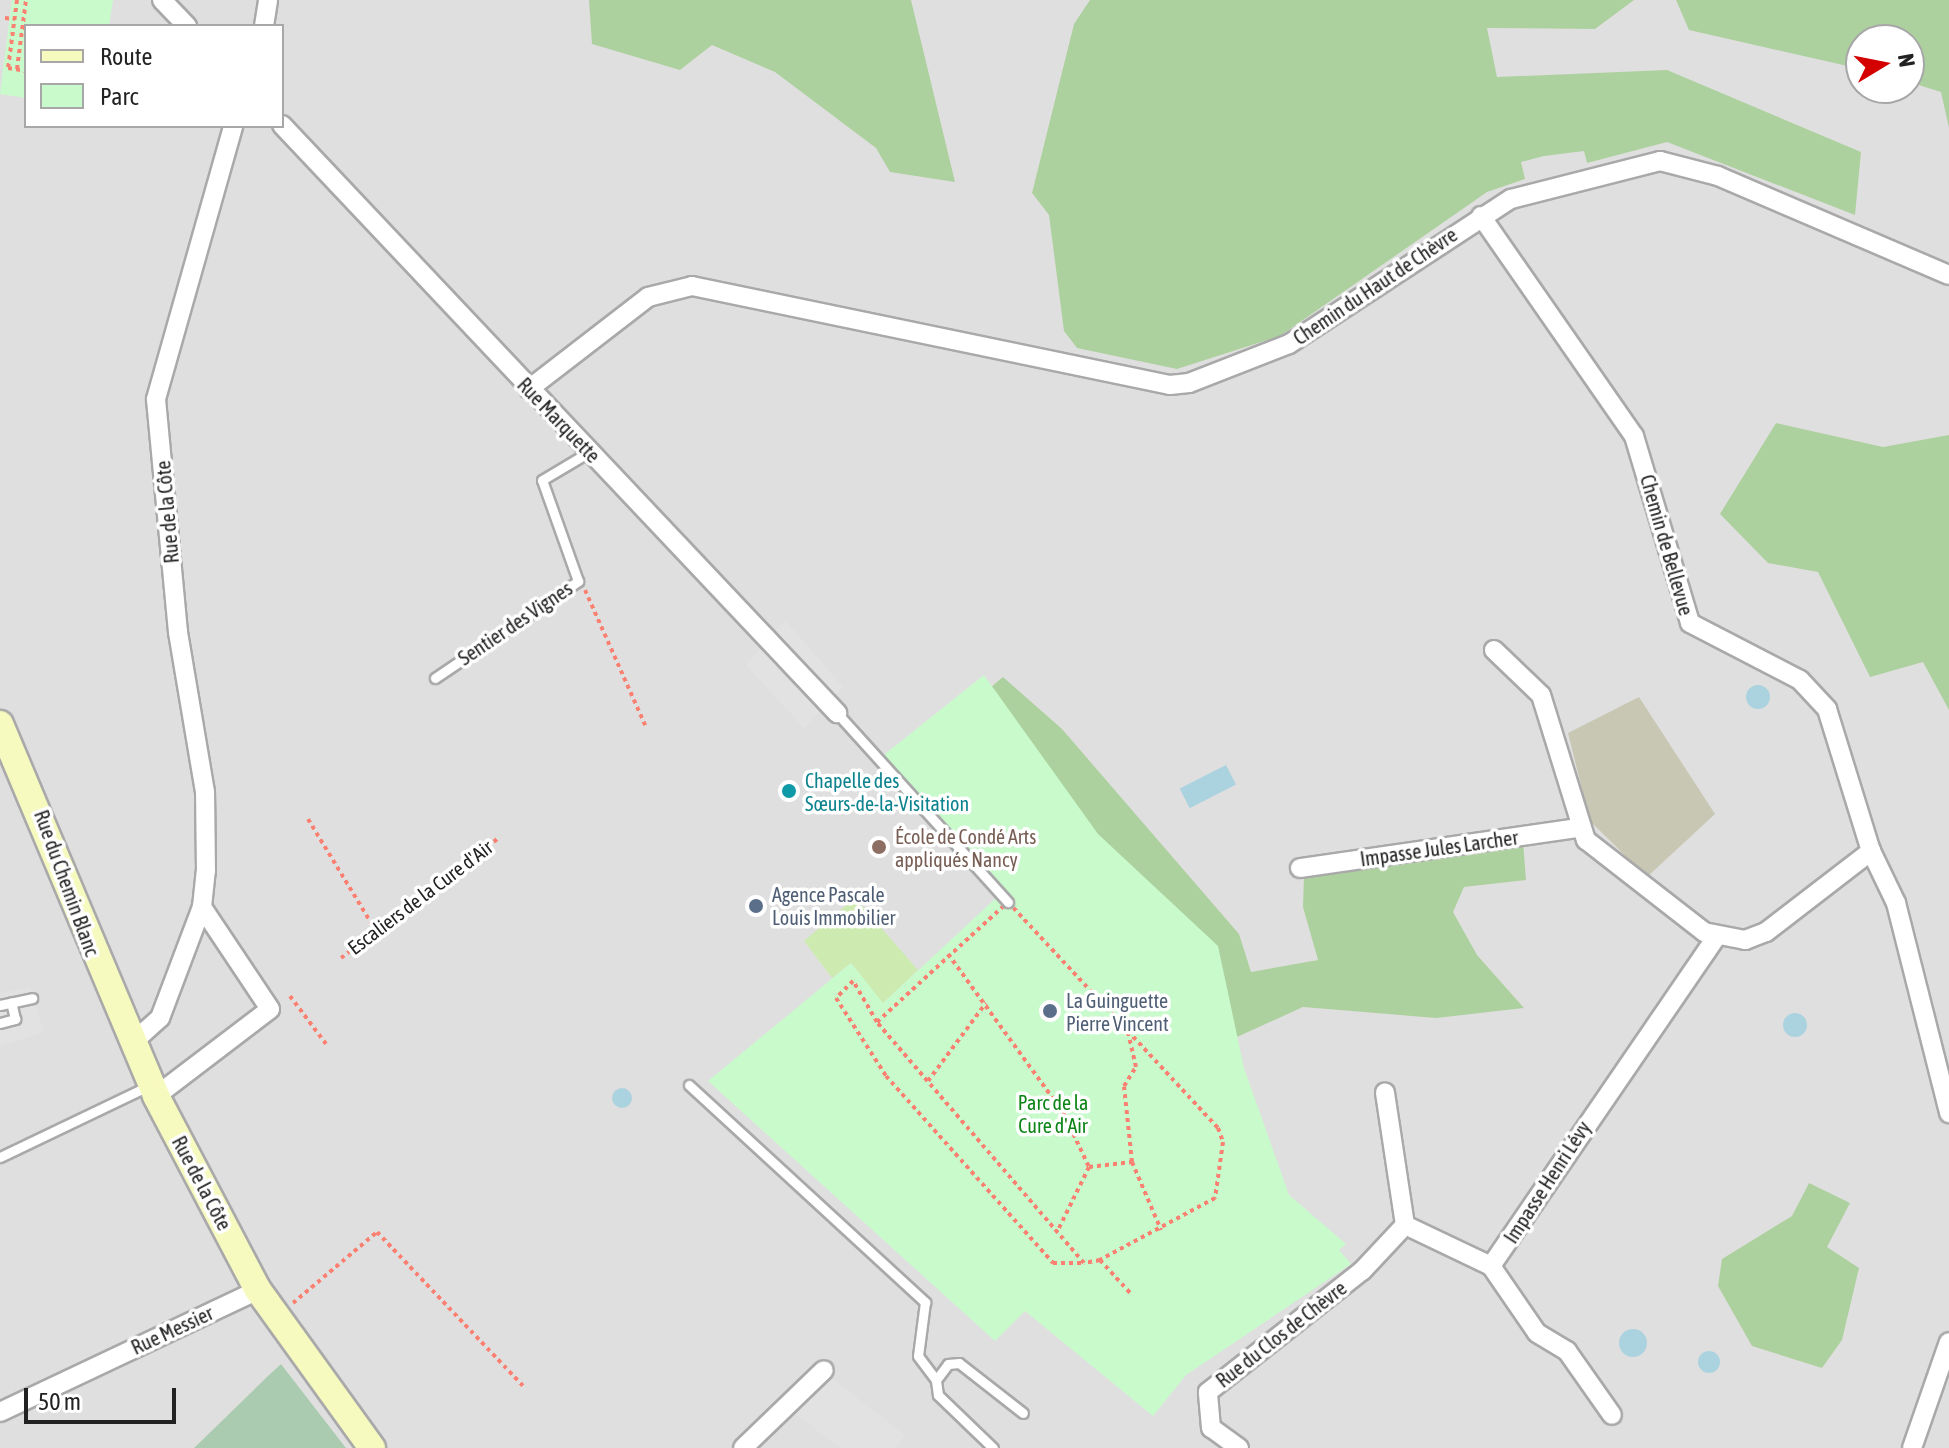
<!DOCTYPE html>
<meta charset="utf-8">
<style>
body{margin:0}
#map{position:relative;width:1949px;height:1448px;overflow:hidden;background:#f2efe9;font-family:"Asap Condensed",sans-serif}
div>[style]{position:absolute}
.residential>*{inset:0;background:#e0dfdf}
.construction>*{inset:0;background:#c7c7b4}
.grass>*{inset:0;background:#cdebb0}
.forest>*{inset:0;background:#add19e}
.cemetery>*{inset:0;background:#aacbaf}
.park>*{inset:0;background:#c8facc}
.parking>*{inset:0;background:#e2e2e2}
.water>*{inset:0;background:#aad3df;transform-origin:0 0}
.round{border-radius:50%}
.path>*{height:4px;margin-top:-2px;transform-origin:0;background:repeating-linear-gradient(90deg,#fa8072 0 4px,transparent 0 8px)}
.roads{filter:drop-shadow(2px 0 #a9a9a9) drop-shadow(-2px 0 #a9a9a9) drop-shadow(0 2px #a9a9a9) drop-shadow(0 -2px #a9a9a9)}
.lane>*{height:9px;margin:-4.5px;padding:0 4.5px;transform-origin:4.5px;border-radius:4.5px;background:#fff}
.street>*{height:18px;margin:-9px;padding:0 9px;transform-origin:9px;border-radius:9px;background:#fff}
.secondary>*{height:26px;margin:-13px;padding:0 13px;transform-origin:13px;border-radius:13px;background:#f7fabf}
.dots>*{width:22px;height:22px;translate:-50% -50%;box-sizing:border-box;border:4px solid #fff;border-radius:50%}
span{translate:-50% -50%;white-space:nowrap;text-align:center;line-height:1.15;-webkit-text-stroke:7px #fff;paint-order:stroke}
.street-label{font-size:20px;color:#222}
.culture-label{font-size:20px;color:#0d838f}
.left{translate:0 -50%;text-align:left}
.education-label{font-size:20px;color:#785e54}
.service-label{font-size:20px;color:#4e5e75}
.park-label{font-size:20px;color:#0c8416}
.legend{position:absolute;left:24px;top:24px;width:260px;height:104px;box-sizing:border-box;background:#fff;border:2px solid #a7a7a7;margin:0;padding:10px 14px;list-style:none;font-size:24px;color:#222}
.legend li{display:flex;align-items:center;gap:16px;height:40px}
.legend b{width:40px;border:2px solid #a7a7a7}
.north{position:absolute;left:1845px;top:24px;width:80px;height:80px;box-sizing:border-box;background:#fff;border:2px solid #a7a7a7;border-radius:50%;rotate:80deg;font-size:22px;font-weight:700;line-height:32px;text-align:center;color:#222}
.north::after{content:'';display:block;margin:auto;width:28px;height:36px;background:#d40000;clip-path:polygon(50% 0,100% 100%,50% 72%,0 100%)}
.scale{position:absolute;left:24px;top:1388px;width:152px;height:36px;box-sizing:border-box;border:4px solid #222;border-top:0;padding-left:10px;font-size:24px;line-height:28px;white-space:nowrap;color:#222;-webkit-text-stroke:6px #fff;paint-order:stroke}
</style>
<div id="map">
<div class="residential">
<i style="clip-path:polygon(evenodd,0 0,1949px 0,1949px 1448px,346px 1448px,281px 1364px,194px 1448px,0 1448px,0 0,26px 26px,282px 26px,282px 126px,26px 126px,26px 26px,0 0,1861px 40px,1909px 40px,1909px 88px,1861px 88px,1861px 40px)"></i>
</div>
<div class="construction">
<i style="clip-path:polygon(1639px 697px,1715px 814px,1647px 877px,1590px 821px,1568px 733px)"></i>
</div>
<div class="grass">
<i style="clip-path:polygon(855px 898px,918px 970px,882px 1004px,851px 963px,832px 978px,804px 941px)"></i>
</div>
<div class="forest">
<i style="clip-path:polygon(589px 0,911px 0,955px 182px,890px 172px,876px 148px,775px 72px,712px 45px,680px 70px,592px 44px)"></i>
<i style="clip-path:polygon(1090px 0,1634px 0,1595px 29px,1487px 28px,1497px 77px,1667px 70px,1861px 152px,1855px 215px,1667px 142px,1587px 163px,1584px 151px,1544px 156px,1521px 162px,1525px 179px,1487px 192px,1280px 336px,1177px 369px,1077px 348px,1064px 331px,1049px 215px,1032px 193px,1074px 24px)"></i>
<i style="clip-path:polygon(1676px 0,1949px 0,1949px 128px,1941px 92px,1909px 82px,1909px 40px,1861px 40px,1861px 69px,1689px 30px)"></i>
<i style="clip-path:polygon(1776px 423px,1883px 447px,1949px 435px,1949px 710px,1923px 662px,1870px 677px,1818px 572px,1768px 563px,1720px 514px)"></i>
<i style="clip-path:polygon(1003px 677px,1062px 729px,1239px 934px,1251px 972px,1318px 960px,1303px 907px,1304px 875px,1523px 841px,1526px 880px,1464px 887px,1453px 912px,1477px 955px,1524px 1008px,1436px 1018px,1303px 1007px,1237px 1037px,1050px 1059px,959px 714px)"></i>
<i style="clip-path:polygon(1809px 1183px,1850px 1203px,1827px 1247px,1859px 1268px,1842px 1340px,1822px 1368px,1752px 1346px,1718px 1286px,1722px 1259px,1792px 1216px)"></i>
</div>
<div class="cemetery">
<i style="clip-path:polygon(281px 1364px,346px 1448px,194px 1448px,268px 1376px)"></i>
</div>
<div class="park">
<i style="clip-path:polygon(12px 0,113px 0,109px 26px,26px 26px,26px 98px,0 94px)"></i>
<i style="clip-path:polygon(984px 675px,1098px 834px,1218px 946px,1244px 1068px,1289px 1195px,1346px 1244px,1339px 1250px,1351px 1264px,1186px 1375px,1153px 1416px,1025px 1311px,995px 1341px,708px 1081px,851px 963px,883px 1003px,996px 898px,875px 762px)"></i>
</div>
<div class="parking">
<i style="clip-path:polygon(785px 620px,843px 687px,804px 728px,746px 665px)"></i>
<i style="clip-path:polygon(30px 988px,44px 1032px,0 1046px,0 993px)"></i>
<i style="clip-path:polygon(831px 1378px,905px 1435px,895px 1448px,840px 1448px,794px 1413px)"></i>
</div>
<div class="water">
<i class="round" style="left:1746px;top:685px;width:24px;height:24px"></i>
<i style="left:1226px;top:765px;width:22px;height:52px;rotate:63deg"></i>
<i class="round" style="left:1783px;top:1013px;width:24px;height:24px"></i>
<i class="round" style="left:612px;top:1088px;width:20px;height:20px"></i>
<i class="round" style="left:1619px;top:1329px;width:28px;height:28px"></i>
<i class="round" style="left:1698px;top:1351px;width:22px;height:22px"></i>
</div>
<div class="path">
<i style="left:17px;top:0;width:69px;rotate:97.5deg"></i>
<i style="left:8px;top:68px;width:18px;rotate:9deg"></i>
<i style="left:5px;top:18px;width:10px;rotate:6deg"></i>
<i style="left:17px;top:69px;width:70px;rotate:-82.6deg"></i>
<i style="left:585px;top:590px;width:148px;rotate:66deg"></i>
<i style="left:308px;top:819px;width:131px;rotate:58.7deg"></i>
<i style="left:1008px;top:902px;width:309px;rotate:47.1deg"></i>
<i style="left:1218px;top:1128px;width:15px;rotate:70deg"></i>
<i style="left:1223px;top:1142px;width:57px;rotate:98.1deg"></i>
<i style="left:1215px;top:1198px;width:131px;rotate:151.7deg"></i>
<i style="left:1100px;top:1260px;width:16px;rotate:169deg"></i>
<i style="left:1084px;top:1263px;width:318px;rotate:-130.7deg"></i>
<i style="left:877px;top:1022px;width:178px;rotate:-42.5deg"></i>
<i style="left:948px;top:954px;width:195px;rotate:54deg"></i>
<i style="left:1063px;top:1112px;width:61px;rotate:64.7deg"></i>
<i style="left:1089px;top:1167px;width:72px;rotate:116.2deg"></i>
<i style="left:341px;top:958px;width:200px;rotate:-37.3deg"></i>
<i style="left:290px;top:996px;width:60px;rotate:53.1deg"></i>
<i style="left:877px;top:1022px;width:48px;rotate:-120.3deg"></i>
<i style="left:853px;top:981px;width:24px;rotate:135deg"></i>
<i style="left:836px;top:998px;width:93px;rotate:57.3deg"></i>
<i style="left:886px;top:1076px;width:251px;rotate:48.2deg"></i>
<i style="left:1053px;top:1263px;width:31px"></i>
<i style="left:928px;top:1081px;width:97px;rotate:-53.4deg"></i>
<i style="left:1132px;top:1162px;width:74px;rotate:66.9deg"></i>
<i style="left:1089px;top:1167px;width:43px;rotate:-6.6deg"></i>
<i style="left:1132px;top:1162px;width:76px;rotate:-96deg"></i>
<i style="left:1124px;top:1086px;width:22px;rotate:-58deg"></i>
<i style="left:1136px;top:1067px;width:35px;rotate:-103deg"></i>
<i style="left:1100px;top:1260px;width:47px;rotate:47.6deg"></i>
<i style="left:293px;top:1303px;width:110px;rotate:-40.2deg"></i>
<i style="left:377px;top:1232px;width:215px;rotate:46.5deg"></i>
</div>
<div class="roads">
<div class="lane">
<i style="left:435px;top:678px;width:173px;rotate:-34.1deg"></i>
<i style="left:578px;top:581px;width:107px;rotate:-109.6deg"></i>
<i style="left:542px;top:480px;width:55px;rotate:-30.8deg"></i>
<i style="left:837px;top:713px;width:255px;rotate:47.9deg"></i>
<i style="left:0;top:1005px;width:33px;rotate:-12deg"></i>
<i style="left:0;top:1023px;width:16px;rotate:-15deg"></i>
<i style="left:15px;top:1019px;width:17px;rotate:-103deg"></i>
<i style="left:689px;top:1085px;width:321px;rotate:42.6deg"></i>
<i style="left:925px;top:1302px;width:54px;rotate:97.4deg"></i>
<i style="left:918px;top:1356px;width:30px;rotate:53deg"></i>
<i style="left:0;top:1157px;width:164px;rotate:-25.6deg"></i>
<i style="left:993px;top:1448px;width:76px;rotate:-136.1deg"></i>
<i style="left:938px;top:1395px;width:15px;rotate:-98deg"></i>
<i style="left:936px;top:1380px;width:20px;rotate:-53deg"></i>
<i style="left:948px;top:1364px;width:11px;rotate:-5deg"></i>
<i style="left:959px;top:1363px;width:81px;rotate:38deg"></i>
</div>
<div class="street">
<i style="left:162px;top:0;width:36px;rotate:46deg"></i>
<i style="left:264px;top:26px;width:26px;rotate:-81deg"></i>
<i style="left:282px;top:125px;width:809px;rotate:46.65deg"></i>
<i style="left:1481px;top:216px;width:268px;rotate:55.2deg"></i>
<i style="left:1634px;top:436px;width:195px;rotate:73.3deg"></i>
<i style="left:1690px;top:623px;width:124px;rotate:27.4deg"></i>
<i style="left:1800px;top:680px;width:40px;rotate:47deg"></i>
<i style="left:1827px;top:709px;width:149px;rotate:72.8deg"></i>
<i style="left:1871px;top:851px;width:58px;rotate:64.3deg"></i>
<i style="left:1896px;top:903px;width:217px;rotate:75.8deg"></i>
<i style="left:529px;top:389px;width:150px;rotate:-37.7deg"></i>
<i style="left:648px;top:297px;width:45px;rotate:-14deg"></i>
<i style="left:692px;top:286px;width:488px;rotate:11.7deg"></i>
<i style="left:1170px;top:385px;width:19px;rotate:-6deg"></i>
<i style="left:1189px;top:383px;width:107px;rotate:-21.3deg"></i>
<i style="left:1289px;top:344px;width:265px;rotate:-33.2deg"></i>
<i style="left:1511px;top:199px;width:154px;rotate:-14.3deg"></i>
<i style="left:1660px;top:161px;width:60px;rotate:14.5deg"></i>
<i style="left:1718px;top:176px;width:251px;rotate:23.2deg"></i>
<i style="left:1494px;top:650px;width:65px;rotate:43.8deg"></i>
<i style="left:1541px;top:695px;width:152px;rotate:72.8deg"></i>
<i style="left:1586px;top:840px;width:150px;rotate:37.9deg"></i>
<i style="left:1704px;top:932px;width:42px;rotate:11deg"></i>
<i style="left:1745px;top:940px;width:22px;rotate:-21deg"></i>
<i style="left:1766px;top:932px;width:133px;rotate:-37.6deg"></i>
<i style="left:1300px;top:868px;width:281px;rotate:-8.2deg"></i>
<i style="left:131px;top:1044px;width:39px;rotate:-42deg"></i>
<i style="left:160px;top:1018px;width:119px;rotate:-69.3deg"></i>
<i style="left:202px;top:907px;width:36px;rotate:-84deg"></i>
<i style="left:206px;top:871px;width:79px;rotate:-90.7deg"></i>
<i style="left:205px;top:792px;width:162px;rotate:-99.6deg"></i>
<i style="left:178px;top:632px;width:234px;rotate:-95.4deg"></i>
<i style="left:156px;top:399px;width:284px;rotate:-74.2deg"></i>
<i style="left:156px;top:1096px;width:143px;rotate:-37.3deg"></i>
<i style="left:270px;top:1009px;width:123px;rotate:-123.7deg"></i>
<i style="left:1405px;top:1225px;width:95px;rotate:25.5deg"></i>
<i style="left:1491px;top:1266px;width:81px;rotate:55.5deg"></i>
<i style="left:1537px;top:1333px;width:35px;rotate:31deg"></i>
<i style="left:1567px;top:1351px;width:78px;rotate:54.9deg"></i>
<i style="left:1491px;top:1266px;width:398px;rotate:-55.6deg"></i>
<i style="left:0;top:1412px;width:285px;rotate:-25.3deg"></i>
<i style="left:743px;top:1448px;width:112px;rotate:-43.9deg"></i>
<i style="left:1239px;top:1448px;width:34px;rotate:-144deg"></i>
<i style="left:1211px;top:1428px;width:36px;rotate:-95deg"></i>
<i style="left:1208px;top:1392px;width:196px;rotate:-38.2deg"></i>
<i style="left:1362px;top:1271px;width:63px;rotate:-46.9deg"></i>
<i style="left:1405px;top:1225px;width:134px;rotate:-98.6deg"></i>
<i style="left:1912px;top:1448px;width:112px;rotate:-70.8deg"></i>
</div>
<div class="secondary">
<i style="left:0;top:724px;width:403px;rotate:67.2deg"></i>
<i style="left:156px;top:1096px;width:219px;rotate:62.3deg"></i>
<i style="left:258px;top:1290px;width:195px;rotate:54.2deg"></i>
</div>
</div>
<div class="dots">
<i style="left:789px;top:791px;background:#0f9aa8"></i>
<i style="left:879px;top:847px;background:#8d6e63"></i>
<i style="left:756px;top:906px;background:#5c6f8a"></i>
<i style="left:1050px;top:1011px;background:#5c6f8a"></i>
</div>
<div class="street-label">
<span style="left:1375px;top:286px;rotate:-34deg">Chemin du Haut de Chèvre</span>
<span style="left:559px;top:420px;rotate:46deg">Rue Marquette</span>
<span style="left:167px;top:512px;rotate:-95deg">Rue de la Côte</span>
<span style="left:1667px;top:545px;rotate:74deg">Chemin de Bellevue</span>
<span style="left:515px;top:623px;rotate:-34deg">Sentier des Vignes</span>
<span style="left:1439px;top:848px;rotate:-8deg">Impasse Jules Larcher</span>
<span style="left:67px;top:883px;rotate:70deg">Rue du Chemin Blanc</span>
<span style="left:420px;top:897px;rotate:-37deg">Escaliers de la Cure d'Air</span>
<span style="left:1547px;top:1182px;rotate:-57deg">Impasse Henri Lévy</span>
<span style="left:202px;top:1183px;rotate:62deg">Rue de la Côte</span>
<span style="left:172px;top:1330px;rotate:-25deg">Rue Messier</span>
<span style="left:1281px;top:1334px;rotate:-38deg">Rue du Clos de Chèvre</span>
</div>
<div class="culture-label">
<span class="left" style="left:805px;top:792px">Chapelle des<br>Sœurs-de-la-Visitation</span>
</div>
<div class="education-label">
<span class="left" style="left:895px;top:848px">École de Condé Arts<br>appliqués Nancy</span>
</div>
<div class="service-label">
<span class="left" style="left:772px;top:906px">Agence Pascale<br>Louis Immobilier</span>
<span class="left" style="left:1066px;top:1012px">La Guinguette<br>Pierre Vincent</span>
</div>
<div class="park-label">
<span style="left:1053px;top:1114px">Parc de la<br>Cure d'Air</span>
</div>
<ul class="legend">
<li><b style="height:10px;background:#f7fabf"></b>Route</li>
<li><b style="height:22px;background:#c8facc"></b>Parc</li>
</ul>
<div class="north">N</div>
<div class="scale">50 m</div>
</div>
